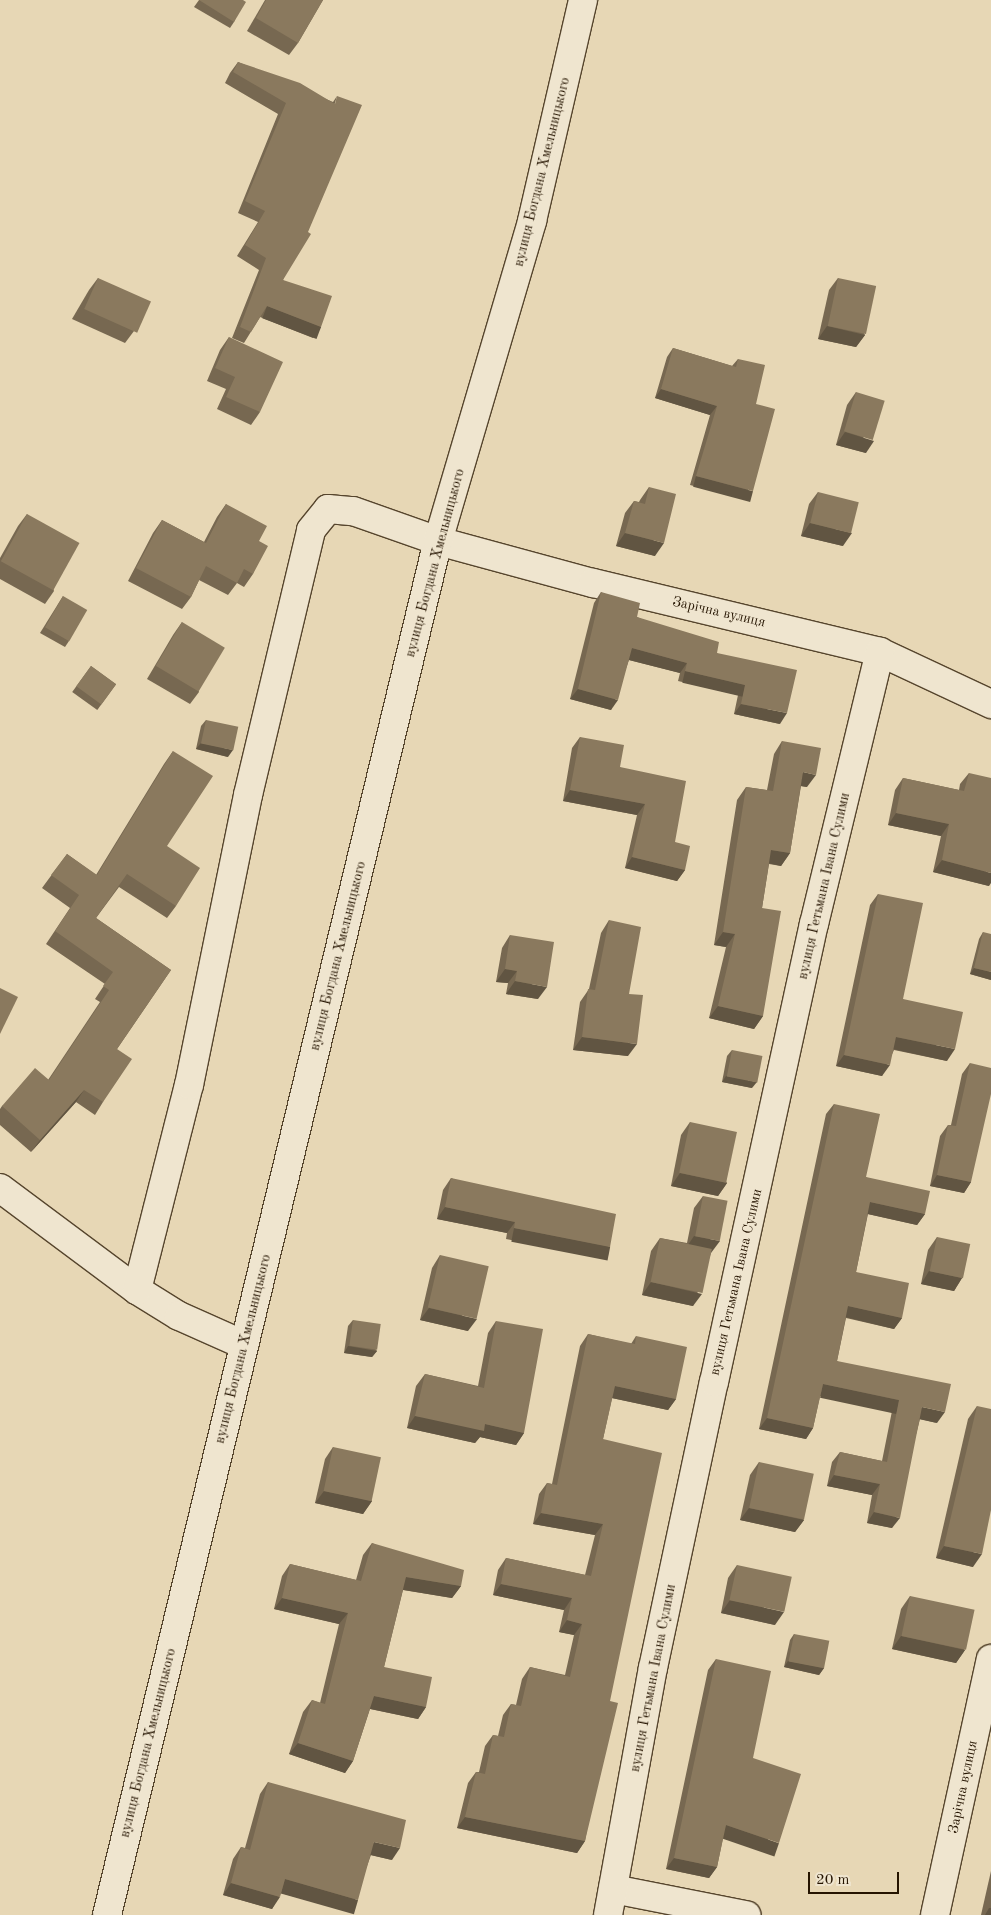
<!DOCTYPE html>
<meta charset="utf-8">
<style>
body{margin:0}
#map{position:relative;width:991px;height:1915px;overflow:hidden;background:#e7d7b5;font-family:"Old Standard TT",serif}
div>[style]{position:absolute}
.roads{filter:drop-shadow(1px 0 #56452d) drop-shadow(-1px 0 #56452d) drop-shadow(0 1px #56452d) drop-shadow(0 -1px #56452d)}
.minor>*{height:28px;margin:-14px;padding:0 14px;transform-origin:14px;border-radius:14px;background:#efe5cf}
.secondary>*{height:28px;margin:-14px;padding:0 14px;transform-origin:14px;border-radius:14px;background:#efe5cf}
.wall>*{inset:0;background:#776851;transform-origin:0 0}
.shaded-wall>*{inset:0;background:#615542;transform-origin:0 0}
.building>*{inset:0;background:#8a795e;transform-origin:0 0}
span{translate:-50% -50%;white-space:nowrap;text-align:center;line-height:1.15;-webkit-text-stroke:4px #efe5cf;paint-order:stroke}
.street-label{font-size:14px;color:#251400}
.scale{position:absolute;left:808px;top:1872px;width:91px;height:22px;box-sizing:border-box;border:2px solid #251400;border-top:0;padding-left:6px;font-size:15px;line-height:18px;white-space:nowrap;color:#251400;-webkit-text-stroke:4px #efe5cf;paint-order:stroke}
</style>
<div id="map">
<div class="roads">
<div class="minor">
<i style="left:0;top:1188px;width:171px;rotate:36.7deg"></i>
<i style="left:137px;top:1290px;width:49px;rotate:31.8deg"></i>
<i style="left:179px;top:1316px;width:71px;rotate:24deg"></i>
<i style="left:137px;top:1290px;width:211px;rotate:-75.8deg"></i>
<i style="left:189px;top:1085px;width:296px;rotate:-78.5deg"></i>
<i style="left:248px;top:795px;width:272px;rotate:-76.6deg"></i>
<i style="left:311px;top:530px;width:27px;rotate:-51deg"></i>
<i style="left:328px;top:509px;width:25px;rotate:5deg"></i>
<i style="left:353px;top:511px;width:90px;rotate:19.4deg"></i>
<i style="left:438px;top:541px;width:161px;rotate:15.2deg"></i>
<i style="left:593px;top:583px;width:295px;rotate:13.5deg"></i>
<i style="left:880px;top:652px;width:123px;rotate:25.1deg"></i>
<i style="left:613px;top:1889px;width:136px;rotate:11.1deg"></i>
<i style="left:608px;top:1915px;width:251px;rotate:-79.7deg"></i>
<i style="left:653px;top:1668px;width:292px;rotate:-78deg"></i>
<i style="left:714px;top:1382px;width:469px;rotate:-77.7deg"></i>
<i style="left:814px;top:924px;width:280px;rotate:-76.4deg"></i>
<i style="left:935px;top:1915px;width:262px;rotate:-77.7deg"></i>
</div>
<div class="secondary">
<i style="left:107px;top:1915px;width:1413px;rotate:-76.46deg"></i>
<i style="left:438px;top:541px;width:334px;rotate:-73.6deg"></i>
<i style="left:532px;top:221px;width:227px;rotate:-77deg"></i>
</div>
</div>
<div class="wall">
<i style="clip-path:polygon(199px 0,243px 0,234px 22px,230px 28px,194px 7px)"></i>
<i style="clip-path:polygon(265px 0,323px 0,298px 43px,289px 55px,247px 31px)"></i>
<i style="clip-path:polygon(238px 62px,333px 102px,337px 96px,283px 280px,321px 327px,313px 338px,260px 317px,244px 343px,232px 338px,259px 270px,237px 256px,258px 222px,238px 213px,278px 114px,225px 83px,230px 73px)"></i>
<i style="clip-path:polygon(98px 278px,134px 331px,125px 343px,72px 319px,89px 290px)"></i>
<i style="clip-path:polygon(838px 278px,865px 335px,856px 347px,818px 339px,829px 290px)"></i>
<i style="clip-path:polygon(229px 337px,260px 412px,251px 425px,217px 409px,226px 389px,207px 381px,220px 350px)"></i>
<i style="clip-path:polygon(673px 348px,732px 366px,738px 359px,756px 404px,747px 500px,690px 485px,710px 415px,655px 398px,667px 357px)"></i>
<i style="clip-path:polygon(856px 392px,866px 453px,836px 445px,847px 405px)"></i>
<i style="clip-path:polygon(649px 487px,655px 556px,616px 546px,625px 513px,634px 501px,639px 502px,640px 500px)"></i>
<i style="clip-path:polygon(818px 492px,843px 546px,801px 536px,809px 504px)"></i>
<i style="clip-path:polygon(226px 504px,259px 541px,253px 574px,244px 587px,237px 583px,228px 595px,199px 580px,191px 597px,182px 609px,128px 581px,153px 533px,162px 520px,204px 542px,217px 517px)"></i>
<i style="clip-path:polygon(27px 514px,54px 591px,45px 604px,0 579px,0 558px,18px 526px)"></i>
<i style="clip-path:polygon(601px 592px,637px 617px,717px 653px,780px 724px,734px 714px,738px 695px,678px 681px,680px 673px,629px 660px,611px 710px,570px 699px,594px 603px)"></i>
<i style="clip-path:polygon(63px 596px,69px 641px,65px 647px,40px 633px)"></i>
<i style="clip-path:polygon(182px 622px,199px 692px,190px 704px,147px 679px,173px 635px)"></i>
<i style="left:91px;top:666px;width:31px;height:32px;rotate:36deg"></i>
<i style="clip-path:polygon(206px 720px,228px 757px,196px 749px,201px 726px)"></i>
<i style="clip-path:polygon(580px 737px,620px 767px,675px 842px,685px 870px,677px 881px,625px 868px,637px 815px,563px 801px,572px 748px)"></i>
<i style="clip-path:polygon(782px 741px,807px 787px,801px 786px,790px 853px,781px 866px,769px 864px,762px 908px,763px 1016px,754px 1029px,709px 1018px,726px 947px,714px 945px,737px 800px,746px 787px,767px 790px,774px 754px)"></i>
<i style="clip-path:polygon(173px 751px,167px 846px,176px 906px,167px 918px,119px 887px,96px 918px,171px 970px,117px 1049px,103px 1102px,95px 1115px,76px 1102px,31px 1152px,0 1125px,0 1109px,2px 1106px,48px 1080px,100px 1002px,95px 999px,105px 984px,46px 944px,70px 908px,42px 888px,67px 854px,96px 875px,164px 764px)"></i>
<i style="clip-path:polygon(969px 773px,989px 886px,933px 872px,941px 836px,888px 825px,895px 790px,903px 778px,959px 790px,960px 784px)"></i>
<i style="clip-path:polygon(878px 894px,903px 999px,947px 1061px,894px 1050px,882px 1076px,836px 1066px,870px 905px)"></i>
<i style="clip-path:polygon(609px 920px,629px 994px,628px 1056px,573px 1050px,580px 1002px,589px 989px,601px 933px)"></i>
<i style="clip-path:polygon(983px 932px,991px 980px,970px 974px,979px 939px)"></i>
<i style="clip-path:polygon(510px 935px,538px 999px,506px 994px,508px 983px,496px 982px,502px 948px)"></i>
<i style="clip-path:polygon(732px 1050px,752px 1088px,722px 1082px,727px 1056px)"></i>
<i style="clip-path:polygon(970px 1063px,971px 1182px,964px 1193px,930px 1186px,940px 1136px,948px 1125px,951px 1125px,962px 1074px)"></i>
<i style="clip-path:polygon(834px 1104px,866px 1177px,925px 1214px,917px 1225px,868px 1214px,856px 1272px,902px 1318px,894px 1329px,846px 1318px,837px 1361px,937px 1423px,920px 1419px,892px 1528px,867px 1523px,872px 1495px,827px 1486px,832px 1462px,840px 1452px,882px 1461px,892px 1411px,820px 1396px,813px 1428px,806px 1439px,759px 1429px,826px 1114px)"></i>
<i style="clip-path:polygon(690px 1122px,727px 1183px,718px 1196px,671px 1186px,681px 1135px)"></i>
<i style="clip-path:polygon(451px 1178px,610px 1247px,602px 1258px,506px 1239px,507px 1233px,437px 1219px,443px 1190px)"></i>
<i style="clip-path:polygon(703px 1196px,711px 1253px,693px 1306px,642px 1295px,651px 1251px,660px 1238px,687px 1243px,694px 1208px)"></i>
<i style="clip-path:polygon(937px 1237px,962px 1278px,954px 1291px,921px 1284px,928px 1250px)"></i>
<i style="clip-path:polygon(440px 1255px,468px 1331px,420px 1320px,432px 1268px)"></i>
<i style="clip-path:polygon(353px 1320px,377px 1351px,372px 1357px,344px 1353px,348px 1326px)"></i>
<i style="clip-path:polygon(496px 1321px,524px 1433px,516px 1445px,480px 1437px,475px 1443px,407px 1428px,416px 1386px,425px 1374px,478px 1386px,488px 1333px)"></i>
<i style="clip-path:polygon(588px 1334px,631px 1344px,636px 1336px,676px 1399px,668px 1410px,612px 1398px,603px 1439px,610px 1701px,585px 1841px,577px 1853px,457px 1828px,468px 1783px,476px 1772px,479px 1772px,485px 1746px,493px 1735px,498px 1736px,503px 1715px,511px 1704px,516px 1705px,522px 1679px,530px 1667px,565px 1675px,574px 1635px,559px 1632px,564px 1610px,493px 1595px,498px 1570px,506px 1558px,585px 1575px,595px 1535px,533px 1524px,539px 1494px,547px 1483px,552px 1484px,580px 1346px)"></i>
<i style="clip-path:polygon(977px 1406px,973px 1567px,936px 1558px,968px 1419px)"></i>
<i style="clip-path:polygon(333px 1447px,372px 1501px,363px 1514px,315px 1503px,325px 1459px)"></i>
<i style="clip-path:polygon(759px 1462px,804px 1520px,795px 1532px,740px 1520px,750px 1475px)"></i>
<i style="clip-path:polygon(372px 1543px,461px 1586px,452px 1598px,403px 1590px,384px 1667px,426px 1707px,418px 1719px,370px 1709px,353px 1761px,345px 1773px,289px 1754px,303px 1712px,312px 1700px,320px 1703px,339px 1624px,274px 1609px,282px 1576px,290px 1564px,356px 1580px,363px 1555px)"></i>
<i style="clip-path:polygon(737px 1565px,775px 1625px,721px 1613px,728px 1578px)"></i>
<i style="clip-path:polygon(910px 1596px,965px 1650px,956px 1663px,892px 1649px,901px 1609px)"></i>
<i style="clip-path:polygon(794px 1634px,824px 1668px,819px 1675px,784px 1667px,790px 1640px)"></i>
<i style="clip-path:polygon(716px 1659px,753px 1758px,771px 1854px,723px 1838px,717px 1867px,709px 1878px,666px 1869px,708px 1670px)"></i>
<i style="clip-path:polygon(268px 1782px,392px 1860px,371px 1855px,350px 1912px,281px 1893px,272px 1909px,223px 1895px,233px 1859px,241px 1847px,245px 1848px,260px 1794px)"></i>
<i style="clip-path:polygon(991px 1871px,991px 1915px,981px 1915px)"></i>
</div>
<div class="shaded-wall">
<i style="left:267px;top:306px;width:58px;height:13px;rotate:21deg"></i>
<i style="clip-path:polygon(827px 326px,865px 335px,856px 347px,818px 339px)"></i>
<i style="clip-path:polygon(661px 389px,717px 406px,710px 415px,655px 398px)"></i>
<i style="clip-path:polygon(845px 432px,874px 441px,866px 453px,836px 445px)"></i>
<i style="left:696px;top:476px;width:59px;height:11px;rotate:15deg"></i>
<i style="clip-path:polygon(810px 523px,852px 533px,843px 546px,801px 536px)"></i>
<i style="clip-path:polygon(625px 533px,664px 543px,655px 556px,616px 546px)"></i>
<i style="clip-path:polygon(632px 648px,687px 663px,680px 673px,625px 659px)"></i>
<i style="left:685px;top:671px;width:62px;height:12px;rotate:13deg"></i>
<i style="clip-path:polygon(578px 689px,618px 700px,611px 710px,570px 699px)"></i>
<i style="clip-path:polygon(741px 704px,787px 713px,780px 724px,734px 714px)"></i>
<i style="clip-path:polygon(201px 743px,233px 750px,228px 757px,196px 749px)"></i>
<i style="clip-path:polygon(803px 772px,816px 775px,807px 787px,794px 785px)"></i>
<i style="clip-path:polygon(570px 790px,645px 804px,637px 815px,563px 801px)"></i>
<i style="clip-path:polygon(896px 813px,949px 824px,941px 836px,888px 825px)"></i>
<i style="clip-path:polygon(771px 850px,790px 853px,781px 866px,763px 862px)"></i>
<i style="clip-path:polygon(632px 857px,685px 870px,677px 881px,625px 868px)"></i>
<i style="clip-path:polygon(942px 860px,991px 873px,991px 883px,989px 886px,933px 872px)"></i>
<i style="clip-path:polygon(723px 932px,735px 934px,726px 947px,714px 945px)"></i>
<i style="clip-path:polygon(974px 968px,991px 972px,991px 980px,970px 974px)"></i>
<i style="clip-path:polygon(505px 969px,517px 971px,508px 983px,496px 982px)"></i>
<i style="clip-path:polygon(515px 981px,547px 987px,538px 999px,506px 994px)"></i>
<i style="clip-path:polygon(718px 1006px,763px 1016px,754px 1029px,709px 1018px)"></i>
<i style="clip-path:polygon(582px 1037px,637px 1044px,628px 1056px,573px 1050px)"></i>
<i style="clip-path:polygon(896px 1037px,955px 1049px,947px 1061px,888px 1048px)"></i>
<i style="clip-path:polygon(844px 1055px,890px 1065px,882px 1076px,836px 1066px)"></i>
<i style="clip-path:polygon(726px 1076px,757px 1082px,752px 1088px,722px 1082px)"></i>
<i style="clip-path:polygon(84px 1090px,76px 1102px,31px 1152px,40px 1140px)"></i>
<i style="clip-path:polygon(680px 1173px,727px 1183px,718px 1196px,671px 1186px)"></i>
<i style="clip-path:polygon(937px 1175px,971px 1182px,964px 1193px,930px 1186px)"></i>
<i style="clip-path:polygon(870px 1202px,925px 1214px,917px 1225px,863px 1213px)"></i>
<i style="clip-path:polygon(445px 1207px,515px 1222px,507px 1233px,437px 1219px)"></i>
<i style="left:514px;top:1228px;width:98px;height:14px;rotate:11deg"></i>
<i style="clip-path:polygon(694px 1236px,720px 1241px,711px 1253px,686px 1248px)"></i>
<i style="clip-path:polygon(929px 1271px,962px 1278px,954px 1291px,921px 1284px)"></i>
<i style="clip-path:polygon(651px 1282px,702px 1294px,693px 1306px,642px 1295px)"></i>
<i style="clip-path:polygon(848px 1306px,902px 1318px,894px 1329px,841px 1316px)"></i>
<i style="clip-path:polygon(429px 1308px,477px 1319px,468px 1331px,420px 1320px)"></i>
<i style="clip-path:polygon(348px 1346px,377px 1351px,372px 1357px,344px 1353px)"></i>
<i style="left:823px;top:1384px;width:78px;height:14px;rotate:12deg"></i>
<i style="clip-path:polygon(615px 1386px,676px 1399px,668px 1410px,607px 1397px)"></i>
<i style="clip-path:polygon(922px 1407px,945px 1412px,937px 1423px,914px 1418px)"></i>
<i style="clip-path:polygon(415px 1416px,485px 1424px,524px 1433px,516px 1445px,480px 1437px,475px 1443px,407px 1428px)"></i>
<i style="clip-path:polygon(767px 1418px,813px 1428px,806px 1439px,759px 1429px)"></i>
<i style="clip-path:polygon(834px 1475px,880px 1484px,872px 1495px,827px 1486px)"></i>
<i style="clip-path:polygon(324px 1491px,372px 1501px,363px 1514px,315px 1503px)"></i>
<i style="clip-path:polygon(749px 1508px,804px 1520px,795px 1532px,740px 1520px)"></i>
<i style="clip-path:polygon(874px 1512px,900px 1518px,892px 1528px,867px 1523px)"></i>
<i style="clip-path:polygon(541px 1513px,603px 1524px,595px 1535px,533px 1524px)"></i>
<i style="clip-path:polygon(944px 1546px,982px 1554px,973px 1567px,936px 1558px)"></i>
<i style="clip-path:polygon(406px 1577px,461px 1586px,452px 1598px,398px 1589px)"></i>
<i style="clip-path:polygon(501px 1584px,572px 1598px,564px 1610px,493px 1595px)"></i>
<i style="clip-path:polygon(282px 1598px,348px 1613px,339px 1624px,274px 1609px)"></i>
<i style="clip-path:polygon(730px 1600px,784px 1612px,775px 1625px,721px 1613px)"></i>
<i style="clip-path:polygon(567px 1620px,582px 1624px,574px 1635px,559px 1632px)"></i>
<i style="clip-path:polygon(901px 1636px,965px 1650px,956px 1663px,892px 1649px)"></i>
<i style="clip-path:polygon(788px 1661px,824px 1668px,819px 1675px,784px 1667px)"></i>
<i style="clip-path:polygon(374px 1696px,426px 1707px,418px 1719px,366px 1708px)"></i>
<i style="clip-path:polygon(298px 1743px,353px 1761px,345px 1773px,289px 1754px)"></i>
<i style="clip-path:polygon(465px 1817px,585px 1841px,577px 1853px,457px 1828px)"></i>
<i style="left:726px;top:1825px;width:56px;height:14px;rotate:19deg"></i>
<i style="clip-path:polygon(374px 1842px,400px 1848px,392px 1860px,366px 1854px)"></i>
<i style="clip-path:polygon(674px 1858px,717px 1867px,709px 1878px,666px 1869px)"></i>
<i style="left:285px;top:1879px;width:76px;height:15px;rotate:16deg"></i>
<i style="clip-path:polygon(231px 1883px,280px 1897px,272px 1909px,223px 1895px)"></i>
<i style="clip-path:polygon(989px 1908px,991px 1908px,991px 1915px,985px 1915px)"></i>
</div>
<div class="building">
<i style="clip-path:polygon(199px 0,243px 0,246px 2px,234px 22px)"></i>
<i style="clip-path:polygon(266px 0,323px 0,298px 43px,256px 18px)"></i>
<i style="clip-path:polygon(238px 62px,300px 83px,335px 104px,337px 96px,362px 105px,308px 232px,311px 234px,283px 280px,332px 296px,321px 327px,267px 306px,251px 332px,240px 327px,266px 258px,245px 245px,265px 211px,245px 201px,286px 103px,233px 72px)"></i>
<i style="left:98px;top:278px;width:58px;height:34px;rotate:24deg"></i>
<i style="left:838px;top:278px;width:39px;height:49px;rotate:12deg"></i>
<i style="clip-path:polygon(229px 337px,283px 362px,260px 412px,226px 397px,235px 377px,215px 368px)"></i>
<i style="clip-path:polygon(673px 348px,736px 367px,738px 359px,765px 365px,756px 404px,775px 409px,753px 491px,696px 476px,717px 406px,661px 389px)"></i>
<i style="left:856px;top:392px;width:30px;height:41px;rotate:17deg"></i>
<i style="clip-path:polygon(649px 487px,676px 494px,664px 543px,625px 533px,634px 501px,645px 504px)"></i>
<i style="left:818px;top:492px;width:42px;height:32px;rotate:14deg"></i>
<i style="clip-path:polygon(226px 504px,267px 526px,259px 541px,268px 546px,253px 574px,244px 569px,237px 583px,206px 566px,191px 597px,136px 568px,162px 520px,206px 543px)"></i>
<i style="left:27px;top:514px;width:60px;height:54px;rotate:29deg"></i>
<i style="clip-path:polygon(601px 592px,640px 603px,637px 617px,719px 642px,717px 653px,797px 670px,787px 713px,741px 704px,745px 685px,685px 671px,687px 663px,632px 648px,618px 700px,578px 689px)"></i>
<i style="left:63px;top:596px;width:28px;height:36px;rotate:30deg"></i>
<i style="left:182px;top:622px;width:50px;height:51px;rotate:31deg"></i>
<i style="left:91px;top:666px;width:31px;height:25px;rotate:36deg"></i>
<i style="left:206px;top:720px;width:33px;height:24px;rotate:12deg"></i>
<i style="clip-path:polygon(580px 737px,624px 745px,620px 767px,686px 781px,675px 842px,690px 846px,685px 870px,632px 857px,645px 804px,570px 790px)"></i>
<i style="clip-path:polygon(782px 741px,821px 748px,816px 775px,803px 772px,790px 853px,771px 850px,762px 908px,781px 911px,763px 1016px,718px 1006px,735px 934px,723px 932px,746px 787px,773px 791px)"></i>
<i style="clip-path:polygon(173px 751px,213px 776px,167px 846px,200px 868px,176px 906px,127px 874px,96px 918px,171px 970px,117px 1049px,132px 1059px,103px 1102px,84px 1090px,40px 1140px,2px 1106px,35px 1068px,49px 1080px,109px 990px,103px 986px,113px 972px,55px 931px,79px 895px,51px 875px,67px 854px,97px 875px)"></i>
<i style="clip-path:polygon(969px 773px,991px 778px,991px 873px,942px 860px,949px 824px,896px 813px,903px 778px,964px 791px)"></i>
<i style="clip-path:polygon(878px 894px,923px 903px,903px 999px,963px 1012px,955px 1049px,896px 1037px,890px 1065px,844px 1055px)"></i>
<i style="clip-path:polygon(609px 920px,641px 927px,629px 994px,643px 995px,637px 1044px,582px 1037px,588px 989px,595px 990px)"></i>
<i style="clip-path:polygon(983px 932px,991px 934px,991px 972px,974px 968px)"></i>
<i style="clip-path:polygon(510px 935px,554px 942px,547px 987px,515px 981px,517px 971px,505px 969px)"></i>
<i style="clip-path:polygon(0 988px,18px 997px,0 1034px)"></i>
<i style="left:732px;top:1050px;width:31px;height:27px;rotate:11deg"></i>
<i style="clip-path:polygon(970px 1063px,991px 1068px,991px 1094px,971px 1182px,937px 1175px,948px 1125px,956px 1126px)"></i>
<i style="clip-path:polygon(834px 1104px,880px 1114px,866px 1177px,930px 1191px,925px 1214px,870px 1202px,856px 1272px,909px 1283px,902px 1318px,848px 1306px,837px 1361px,951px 1384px,945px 1412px,922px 1407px,900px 1518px,874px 1512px,880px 1484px,834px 1475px,840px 1452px,887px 1462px,899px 1400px,823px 1384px,813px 1428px,767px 1418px)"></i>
<i style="left:690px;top:1122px;width:48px;height:52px;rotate:12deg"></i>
<i style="clip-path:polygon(451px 1178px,616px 1214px,610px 1247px,514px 1228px,515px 1222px,445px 1207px)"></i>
<i style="left:703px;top:1196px;width:25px;height:41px;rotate:11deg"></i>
<i style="left:937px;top:1237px;width:34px;height:35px;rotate:12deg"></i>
<i style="left:660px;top:1238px;width:53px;height:45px;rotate:12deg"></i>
<i style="left:440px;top:1255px;width:50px;height:54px;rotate:13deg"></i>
<i style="left:353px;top:1320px;width:28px;height:26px;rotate:8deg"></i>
<i style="clip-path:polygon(496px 1321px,543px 1329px,524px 1433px,485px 1424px,484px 1431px,415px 1416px,425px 1374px,484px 1388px)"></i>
<i style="clip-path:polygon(588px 1334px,635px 1344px,636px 1336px,687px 1347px,676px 1399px,615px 1386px,603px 1439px,662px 1453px,610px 1701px,618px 1703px,585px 1841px,465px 1817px,476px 1772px,485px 1774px,493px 1735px,504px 1737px,511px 1704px,521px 1706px,530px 1667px,570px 1677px,582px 1624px,567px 1620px,572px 1598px,501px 1584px,506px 1558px,591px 1576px,603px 1524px,541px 1513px,547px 1483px,557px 1485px)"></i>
<i style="clip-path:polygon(977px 1406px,991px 1409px,991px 1510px,982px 1554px,944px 1546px)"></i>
<i style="left:333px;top:1447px;width:49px;height:45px;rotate:12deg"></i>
<i style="left:759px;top:1462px;width:56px;height:47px;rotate:12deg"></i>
<i style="clip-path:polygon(372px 1543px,464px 1570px,461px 1586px,406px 1577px,384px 1667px,432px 1677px,426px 1707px,374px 1696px,353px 1761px,298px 1743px,312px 1700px,325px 1704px,348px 1613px,282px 1598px,290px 1564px,361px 1581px)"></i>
<i style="left:737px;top:1565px;width:56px;height:36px;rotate:12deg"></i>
<i style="left:910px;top:1596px;width:66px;height:41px;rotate:12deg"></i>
<i style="left:794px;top:1634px;width:36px;height:28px;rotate:11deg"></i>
<i style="clip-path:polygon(716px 1659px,771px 1671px,753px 1758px,801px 1774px,779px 1843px,726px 1825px,717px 1867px,674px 1858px)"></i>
<i style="clip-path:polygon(268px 1782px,406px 1820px,400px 1848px,374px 1842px,358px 1900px,285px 1879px,280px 1897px,231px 1883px,241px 1847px,250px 1850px)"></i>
</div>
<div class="street-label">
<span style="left:542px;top:172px;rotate:-76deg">вулиця Богдана Хмельницького</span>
<span style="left:435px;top:563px;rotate:-75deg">вулиця Богдана Хмельницького</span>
<span style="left:719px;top:612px;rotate:13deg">Зарічна вулиця</span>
<span style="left:824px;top:886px;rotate:-77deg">вулиця Гетьмана Івана Сулими</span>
<span style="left:338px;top:956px;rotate:-76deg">вулиця Богдана Хмельницького</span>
<span style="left:736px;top:1282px;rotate:-77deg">вулиця Гетьмана Івана Сулими</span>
<span style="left:243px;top:1349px;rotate:-76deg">вулиця Богдана Хмельницького</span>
<span style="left:653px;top:1678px;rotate:-79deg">вулиця Гетьмана Івана Сулими</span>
<span style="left:148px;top:1743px;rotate:-76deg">вулиця Богдана Хмельницького</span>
<span style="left:963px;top:1787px;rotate:-78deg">Зарічна вулиця</span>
</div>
<div class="scale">20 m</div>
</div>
